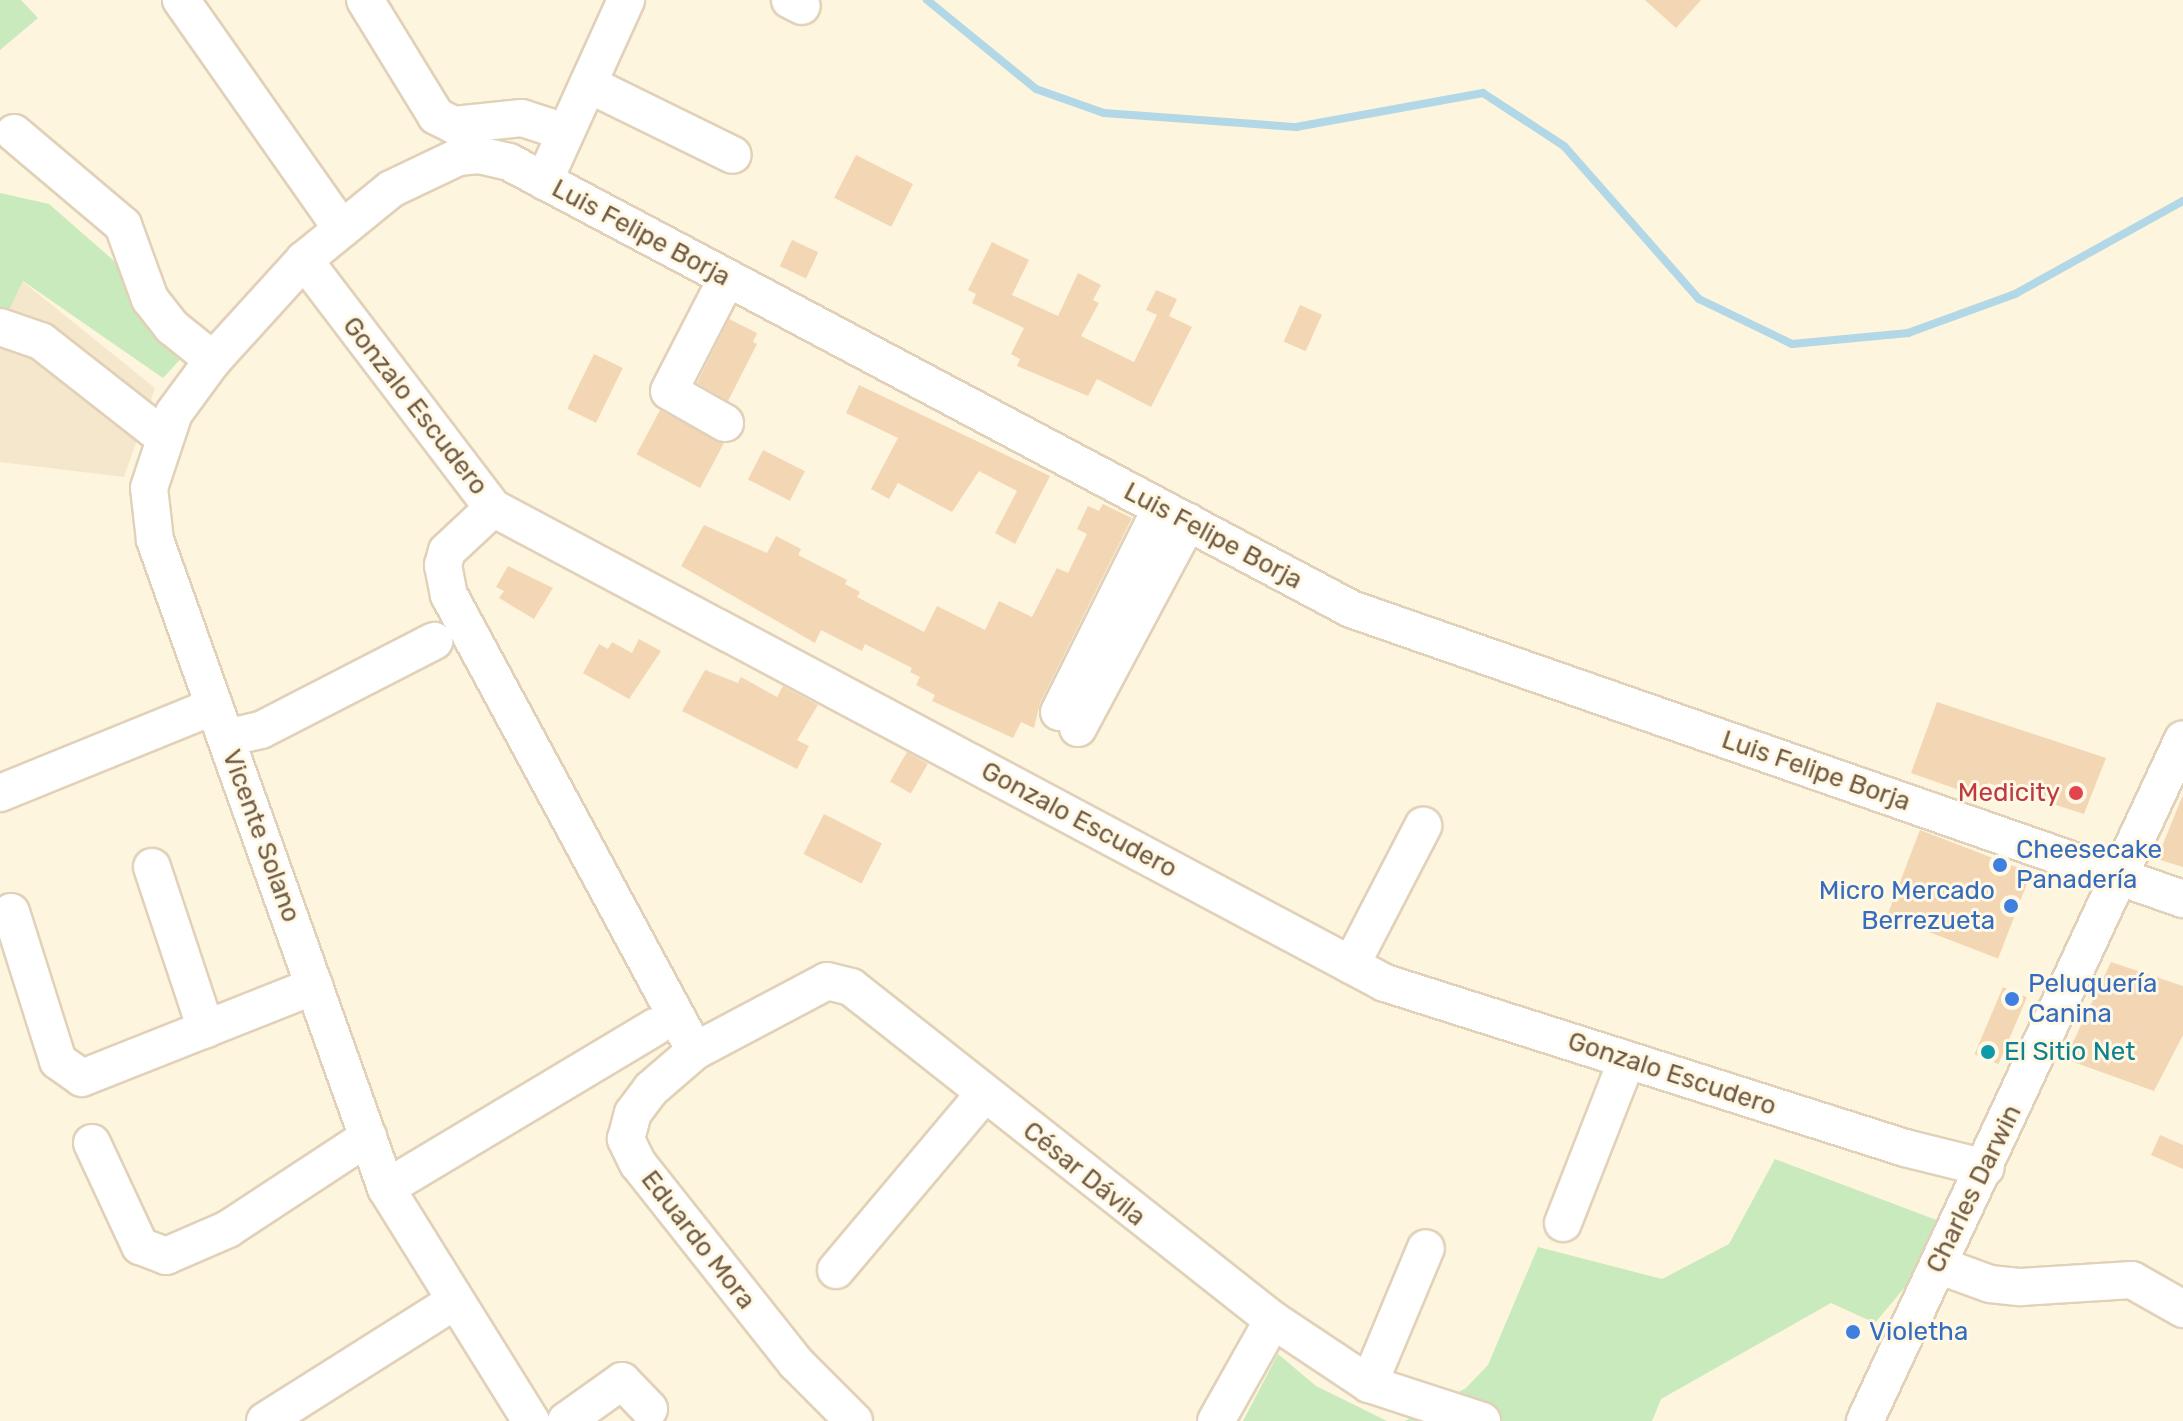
<!DOCTYPE html>
<meta charset="utf-8">
<style>
body{margin:0}
#map{position:relative;width:2183px;height:1421px;overflow:hidden;background:#fdf5dd;font-family:Rubik,sans-serif}
div>[style]{position:absolute}
.residential>*{inset:0;background:#f5e7cb}
.green>*{inset:0;background:#c8eabc}
.stream>*{height:8px;margin:-4px;padding:0 4px;transform-origin:4px;border-radius:4px;background:#b2d7e6}
.building>*{inset:0;background:#f3d6b4;transform-origin:0 0}
.roads{filter:drop-shadow(2px 0 #e1d1b9) drop-shadow(-2px 0 #e1d1b9) drop-shadow(0 2px #e1d1b9) drop-shadow(0 -2px #e1d1b9)}
.minor>*{height:36px;margin:-18px;padding:0 18px;transform-origin:18px;border-radius:18px;background:#fff}
.dots>*{width:22px;height:22px;translate:-50% -50%;box-sizing:border-box;border:4px solid #fff8e4;border-radius:50%}
span{translate:-50% -50%;white-space:nowrap;text-align:center;line-height:1.15;-webkit-text-stroke:6px #fff8e4;paint-order:stroke}
.street-label{font-size:26px;color:#735c45}
.health-label{font-size:26px;color:#be3a42}
.right{translate:-100% -50%;text-align:right}
.shop-label{font-size:26px;color:#366cbe}
.left{translate:0 -50%;text-align:left}
.culture-label{font-size:26px;color:#0d838f}
</style>
<div id="map">
<div class="residential">
<i style="clip-path:polygon(0 275px,22px 281px,155px 388px,124px 477px,0 462px)"></i>
</div>
<div class="green">
<i style="clip-path:polygon(0 0,21px 0,38px 18px,0 50px)"></i>
<i style="clip-path:polygon(0 193px,49px 204px,201px 337px,163px 378px,23px 281px,7px 314px,0 314px)"></i>
<i style="clip-path:polygon(1775px 1159px,1955px 1227px,1875px 1323px,1831px 1303px,1661px 1399px,1652px 1421px,1405px 1421px,1466px 1388px,1488px 1365px,1538px 1247px,1662px 1279px,1729px 1244px)"></i>
<i style="clip-path:polygon(1278px 1354px,1316px 1386px,1387px 1421px,1243px 1421px)"></i>
</div>
<div class="stream">
<i style="left:927px;top:0;width:141px;rotate:39.2deg"></i>
<i style="left:1036px;top:89px;width:72px;rotate:19.4deg"></i>
<i style="left:1104px;top:113px;width:193px;rotate:4.2deg"></i>
<i style="left:1296px;top:127px;width:190px;rotate:-10.3deg"></i>
<i style="left:1483px;top:93px;width:97px;rotate:33.2deg"></i>
<i style="left:1564px;top:146px;width:204px;rotate:48.6deg"></i>
<i style="left:1699px;top:299px;width:103px;rotate:25.8deg"></i>
<i style="left:1792px;top:344px;width:117px;rotate:-5.4deg"></i>
<i style="left:1908px;top:333px;width:114px;rotate:-20deg"></i>
<i style="left:2015px;top:294px;width:192px;rotate:-29deg"></i>
</div>
<div class="building">
<i style="clip-path:polygon(1645px 0,1701px 0,1676px 28px)"></i>
<i style="left:856px;top:155px;width:64px;height:48px;rotate:27deg"></i>
<i style="left:792px;top:240px;width:29px;height:29px;rotate:25deg"></i>
<i style="clip-path:polygon(992px 242px,1029px 260px,1012px 295px,1058px 316px,1078px 273px,1101px 285px,1093px 300px,1099px 303px,1081px 336px,1134px 362px,1157px 315px,1146px 310px,1156px 290px,1177px 299px,1169px 316px,1192px 327px,1151px 407px,1097px 379px,1088px 396px,1017px 366px,1020px 359px,1011px 354px,1024px 328px,972px 303px,976px 294px,968px 290px)"></i>
<i style="left:1300px;top:305px;width:24px;height:40px;rotate:24deg"></i>
<i style="clip-path:polygon(729px 319px,757px 333px,753px 342px,757px 344px,728px 401px,697px 383px)"></i>
<i style="left:594px;top:354px;width:32px;height:61px;rotate:26deg"></i>
<i style="clip-path:polygon(859px 385px,1050px 476px,1015px 544px,995px 533px,1017px 491px,979px 471px,952px 512px,898px 483px,889px 499px,871px 489px,898px 438px,846px 413px)"></i>
<i style="left:660px;top:410px;width:72px;height:50px;rotate:28deg"></i>
<i style="left:763px;top:450px;width:47px;height:33px;rotate:27deg"></i>
<i style="clip-path:polygon(1103px 504px,1132px 518px,1040px 703px,1034px 728px,1021px 722px,1013px 738px,932px 701px,935px 695px,916px 685px,920px 677px,910px 672px,912px 668px,865px 644px,862px 651px,821px 630px,815px 643px,681px 566px,704px 525px,767px 553px,776px 536px,801px 549px,798px 555px,847px 580px,845px 584px,860px 592px,857px 597px,924px 632px,937px 606px,985px 630px,999px 601px,1032px 617px,1057px 568px,1068px 573px,1087px 534px,1077px 529px,1088px 506px,1099px 511px)"></i>
<i style="clip-path:polygon(508px 566px,553px 588px,534px 619px,499px 598px,504px 591px,496px 587px)"></i>
<i style="clip-path:polygon(639px 639px,661px 651px,629px 699px,583px 673px,599px 644px,608px 649px,612px 642px,632px 653px)"></i>
<i style="clip-path:polygon(705px 670px,738px 683px,741px 677px,777px 697px,783px 686px,818px 705px,797px 740px,809px 746px,797px 769px,682px 711px)"></i>
<i style="clip-path:polygon(1937px 702px,2106px 758px,2084px 814px,1988px 783px,1985px 799px,1911px 773px)"></i>
<i style="left:907px;top:752px;width:24px;height:34px;rotate:30deg"></i>
<i style="clip-path:polygon(2182px 797px,2183px 797px,2183px 867px,2157px 859px)"></i>
<i style="left:824px;top:814px;width:65px;height:45px;rotate:27deg"></i>
<i style="left:1920px;top:830px;width:119px;height:92px;rotate:21deg"></i>
<i style="clip-path:polygon(2111px 962px,2183px 986px,2183px 1035px,2154px 1091px,2065px 1059px)"></i>
<i style="left:2003px;top:987px;width:26px;height:73px;rotate:23deg"></i>
<i style="clip-path:polygon(2160px 1135px,2183px 1145px,2183px 1169px,2151px 1155px)"></i>
</div>
<div class="roads">
<div class="minor">
<i style="left:181px;top:0;width:280px;rotate:54.9deg"></i>
<i style="left:365px;top:0;width:136px;rotate:58.5deg"></i>
<i style="left:436px;top:116px;width:20px;rotate:27deg"></i>
<i style="left:454px;top:125px;width:68px;rotate:-5.9deg"></i>
<i style="left:522px;top:118px;width:45px;rotate:18deg"></i>
<i style="left:790px;top:0;width:13px;rotate:27deg"></i>
<i style="left:588px;top:84px;width:161px;rotate:26.1deg"></i>
<i style="left:14px;top:133px;width:143px;rotate:40.2deg"></i>
<i style="left:123px;top:225px;width:79px;rotate:70deg"></i>
<i style="left:150px;top:299px;width:36px;rotate:52deg"></i>
<i style="left:172px;top:327px;width:53px;rotate:38.8deg"></i>
<i style="left:544px;top:181px;width:199px;rotate:-65.6deg"></i>
<i style="left:304px;top:260px;width:312px;rotate:52.7deg"></i>
<i style="left:493px;top:508px;width:1011px;rotate:28.04deg"></i>
<i style="left:1385px;top:983px;width:546px;rotate:17.6deg"></i>
<i style="left:1905px;top:1148px;width:83px;rotate:13.9deg"></i>
<i style="left:0;top:327px;width:43px;rotate:18.9deg"></i>
<i style="left:41px;top:341px;width:154px;rotate:38.1deg"></i>
<i style="left:725px;top:423px;width:64px;rotate:-150.3deg"></i>
<i style="left:669px;top:391px;width:127px;rotate:-62.8deg"></i>
<i style="left:493px;top:508px;width:63px;rotate:136.9deg"></i>
<i style="left:447px;top:551px;width:15px;rotate:106deg"></i>
<i style="left:443px;top:565px;width:31px;rotate:79deg"></i>
<i style="left:449px;top:595px;width:518px;rotate:61.65deg"></i>
<i style="left:1059px;top:712px;width:228px;rotate:-63.4deg"></i>
<i style="left:1078px;top:728px;width:234px;rotate:-61.9deg"></i>
<i style="left:226px;top:738px;width:36px;rotate:-13deg"></i>
<i style="left:261px;top:730px;width:195px;rotate:-27.2deg"></i>
<i style="left:0;top:793px;width:231px;rotate:-22.1deg"></i>
<i style="left:152px;top:867px;width:171px;rotate:71.6deg"></i>
<i style="left:11px;top:912px;width:156px;rotate:72.5deg"></i>
<i style="left:58px;top:1061px;width:29px;rotate:35deg"></i>
<i style="left:82px;top:1078px;width:250px;rotate:-21.6deg"></i>
<i style="left:1351px;top:965px;width:157px;rotate:-62.6deg"></i>
<i style="left:92px;top:1143px;width:114px;rotate:65deg"></i>
<i style="left:140px;top:1246px;width:28px;rotate:21deg"></i>
<i style="left:166px;top:1256px;width:68px;rotate:-23.5deg"></i>
<i style="left:228px;top:1229px;width:168px;rotate:-33.3deg"></i>
<i style="left:386px;top:1188px;width:313px;rotate:-30.9deg"></i>
<i style="left:1563px;top:1223px;width:175px;rotate:-68.6deg"></i>
<i style="left:1938px;top:1265px;width:55px;rotate:20.1deg"></i>
<i style="left:1990px;top:1284px;width:31px;rotate:6deg"></i>
<i style="left:2021px;top:1287px;width:111px;rotate:-3.6deg"></i>
<i style="left:2132px;top:1280px;width:59px;rotate:29.6deg"></i>
<i style="left:836px;top:1270px;width:230px;rotate:-49.9deg"></i>
<i style="left:1369px;top:1384px;width:147px;rotate:-67.3deg"></i>
<i style="left:265px;top:1421px;width:222px;rotate:-32.3deg"></i>
<i style="left:531px;top:1421px;width:274px;rotate:-121.9deg"></i>
<i style="left:386px;top:1188px;width:688px;rotate:-109.62deg"></i>
<i style="left:155px;top:540px;width:52px;rotate:-96.6deg"></i>
<i style="left:149px;top:488px;width:79px;rotate:-71.6deg"></i>
<i style="left:174px;top:413px;width:66px;rotate:-53.7deg"></i>
<i style="left:213px;top:360px;width:135px;rotate:-47.7deg"></i>
<i style="left:304px;top:260px;width:112px;rotate:-39.2deg"></i>
<i style="left:391px;top:189px;width:74px;rotate:-25.5deg"></i>
<i style="left:458px;top:157px;width:21px;rotate:-5deg"></i>
<i style="left:479px;top:155px;width:31px;rotate:13deg"></i>
<i style="left:509px;top:162px;width:953px;rotate:27.96deg"></i>
<i style="left:1351px;top:609px;width:881px;rotate:19.22deg"></i>
<i style="left:566px;top:1421px;width:69px;rotate:-35.5deg"></i>
<i style="left:622px;top:1381px;width:39px;rotate:46deg"></i>
<i style="left:854px;top:1421px;width:82px;rotate:-135deg"></i>
<i style="left:796px;top:1363px;width:254px;rotate:-128.4deg"></i>
<i style="left:638px;top:1164px;width:28px;rotate:-116deg"></i>
<i style="left:626px;top:1139px;width:27px;rotate:-75deg"></i>
<i style="left:633px;top:1113px;width:30px;rotate:-53deg"></i>
<i style="left:651px;top:1089px;width:58px;rotate:-40.8deg"></i>
<i style="left:695px;top:1051px;width:149px;rotate:-27.9deg"></i>
<i style="left:827px;top:981px;width:25px;rotate:14deg"></i>
<i style="left:851px;top:987px;width:538px;rotate:38.28deg"></i>
<i style="left:1273px;top:1320px;width:115px;rotate:33.7deg"></i>
<i style="left:1369px;top:1384px;width:119px;rotate:18.1deg"></i>
<i style="left:1216px;top:1421px;width:116px;rotate:-60.6deg"></i>
<i style="left:1865px;top:1421px;width:752px;rotate:-65deg"></i>
</div>
</div>
<div class="dots">
<i style="left:2076px;top:793px;background:#e0444e"></i>
<i style="left:2000px;top:865px;background:#3f7fe0"></i>
<i style="left:2011px;top:906px;background:#3f7fe0"></i>
<i style="left:2012px;top:999px;background:#3f7fe0"></i>
<i style="left:1988px;top:1052px;background:#0f9aa8"></i>
<i style="left:1853px;top:1332px;background:#3f7fe0"></i>
</div>
<div class="street-label">
<span style="left:641px;top:233px;rotate:28deg">Luis Felipe Borja</span>
<span style="left:415px;top:406px;rotate:52deg">Gonzalo Escudero</span>
<span style="left:1213px;top:536px;rotate:28deg">Luis Felipe Borja</span>
<span style="left:1816px;top:771px;rotate:19deg">Luis Felipe Borja</span>
<span style="left:1079px;top:820px;rotate:28deg">Gonzalo Escudero</span>
<span style="left:261px;top:836px;rotate:70deg">Vicente Solano</span>
<span style="left:1672px;top:1074px;rotate:18deg">Gonzalo Escudero</span>
<span style="left:1084px;top:1174px;rotate:39deg">César Dávila</span>
<span style="left:1974px;top:1189px;rotate:-64deg">Charles Darwin</span>
<span style="left:698px;top:1240px;rotate:52deg">Eduardo Mora</span>
</div>
<div class="health-label">
<span class="right" style="left:2060px;top:793px">Medicity</span>
</div>
<div class="shop-label">
<span class="left" style="left:2016px;top:865px">Cheesecake<br>Panadería</span>
<span class="right" style="left:1995px;top:906px">Micro Mercado<br>Berrezueta</span>
<span class="left" style="left:2028px;top:999px">Peluquería<br>Canina</span>
<span class="left" style="left:1869px;top:1332px">Violetha</span>
</div>
<div class="culture-label">
<span class="left" style="left:2004px;top:1052px">El Sitio Net</span>
</div>
</div>
